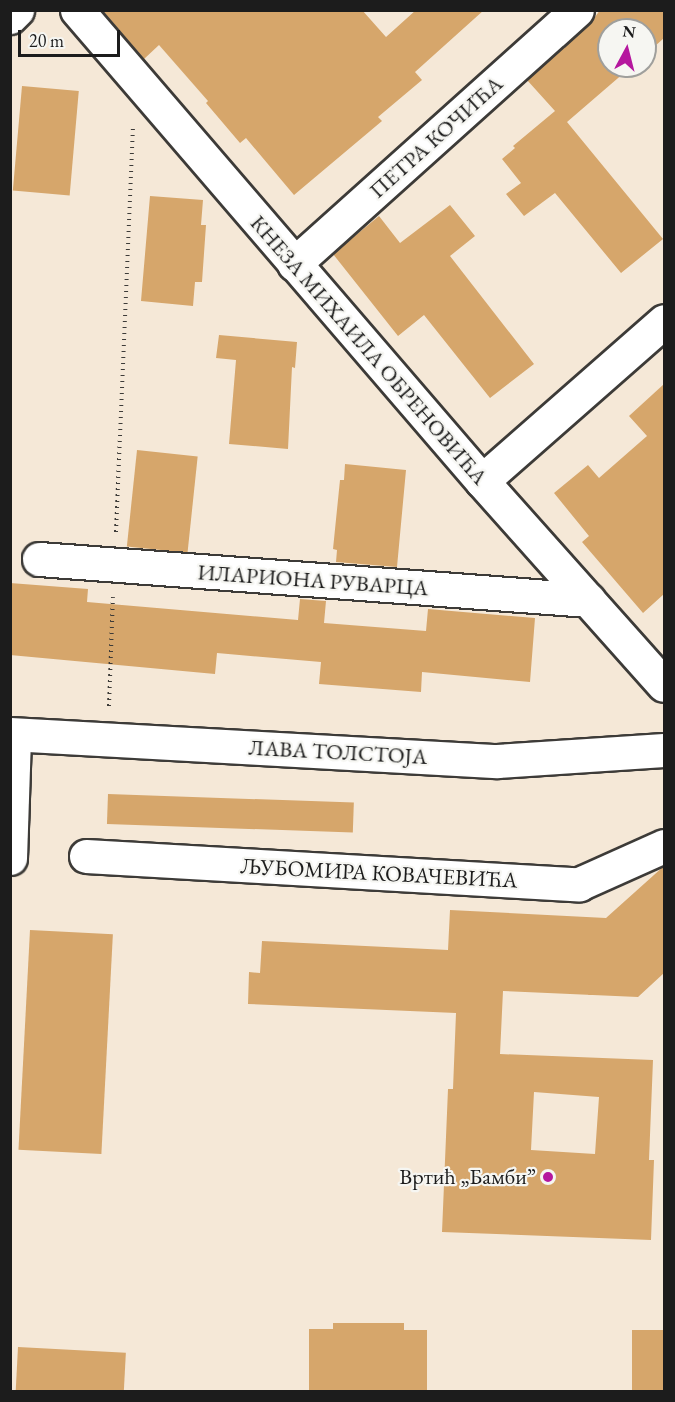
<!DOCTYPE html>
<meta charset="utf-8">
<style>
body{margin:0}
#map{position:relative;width:675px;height:1402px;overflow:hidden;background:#f5e8d7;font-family:"EB Garamond",serif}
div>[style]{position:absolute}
.building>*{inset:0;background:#d6a66b;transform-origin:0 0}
.path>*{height:4px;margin-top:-2px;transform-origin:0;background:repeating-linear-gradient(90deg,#3d3b38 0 1.5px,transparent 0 6px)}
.roads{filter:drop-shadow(2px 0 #3d3b38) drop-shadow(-2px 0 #3d3b38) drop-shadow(0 2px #3d3b38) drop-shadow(0 -2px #3d3b38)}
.street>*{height:33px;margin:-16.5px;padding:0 16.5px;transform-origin:16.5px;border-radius:16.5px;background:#fff}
.dots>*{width:16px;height:16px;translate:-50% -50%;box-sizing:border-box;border:3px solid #f6f6f2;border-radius:50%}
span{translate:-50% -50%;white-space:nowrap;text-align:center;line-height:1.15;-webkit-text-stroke:4.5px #f6f6f2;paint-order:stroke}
.street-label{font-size:22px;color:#1c1c1c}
.poi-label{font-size:22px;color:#1c1c1c}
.right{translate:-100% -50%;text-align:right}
.frame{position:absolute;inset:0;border:12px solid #1c1c1c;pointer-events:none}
.north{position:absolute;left:597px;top:18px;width:60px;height:60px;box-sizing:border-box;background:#f6f6f2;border:2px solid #9f9f9c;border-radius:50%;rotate:7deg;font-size:16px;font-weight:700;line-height:24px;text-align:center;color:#1c1c1c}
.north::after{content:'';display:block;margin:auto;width:21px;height:27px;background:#b5179e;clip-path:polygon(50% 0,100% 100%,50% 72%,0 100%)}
.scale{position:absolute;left:18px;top:30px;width:102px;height:27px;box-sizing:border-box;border:3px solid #1c1c1c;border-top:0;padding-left:8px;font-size:18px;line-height:21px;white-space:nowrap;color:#1c1c1c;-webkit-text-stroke:4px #f6f6f2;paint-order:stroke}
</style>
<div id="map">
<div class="building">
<i style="clip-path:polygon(102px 10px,362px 10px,386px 37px,416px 10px,484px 10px,415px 72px,422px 80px,378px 117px,382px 121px,294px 195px,246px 138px,240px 143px,206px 103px,208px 101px,159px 45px,144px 59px)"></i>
<i style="clip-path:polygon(600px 10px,664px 10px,664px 38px,645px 55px,645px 30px,609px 30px,609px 66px,632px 66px,567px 122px,663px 239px,621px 273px,555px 193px,524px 216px,506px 194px,521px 183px,502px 159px,515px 148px,513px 146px,555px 111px,527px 80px,590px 24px)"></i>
<i style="left:22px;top:86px;width:57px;height:105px;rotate:5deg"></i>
<i style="clip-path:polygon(150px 196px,203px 200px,201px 225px,206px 225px,202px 282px,195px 282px,193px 306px,141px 301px)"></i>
<i style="clip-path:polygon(450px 205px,475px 236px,450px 256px,534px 364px,490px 398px,424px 315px,398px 336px,333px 254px,379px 216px,400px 243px)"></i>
<i style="clip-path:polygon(219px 335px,297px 342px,295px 368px,292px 367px,288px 449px,229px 444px,236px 360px,216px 358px)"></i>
<i style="clip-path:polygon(664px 384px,664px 594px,643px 613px,582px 542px,589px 536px,554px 493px,588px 465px,599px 478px,647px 436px,629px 416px)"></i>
<i style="left:137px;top:450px;width:61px;height:97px;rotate:6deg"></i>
<i style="clip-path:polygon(345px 464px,406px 470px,397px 567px,336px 562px,337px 550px,333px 549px,340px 480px,344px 480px)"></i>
<i style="clip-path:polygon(10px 583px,88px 589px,87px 602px,298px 620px,300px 599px,326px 601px,324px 623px,426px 631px,428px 609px,535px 618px,530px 682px,422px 672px,421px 692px,319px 684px,321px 662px,217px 653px,215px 674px,10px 655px)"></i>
<i style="left:108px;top:794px;width:246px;height:30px;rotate:2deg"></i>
<i style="clip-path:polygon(evenodd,664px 866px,664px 973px,638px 997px,503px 991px,500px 1054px,653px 1060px,649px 1160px,654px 1160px,651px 1240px,442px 1232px,448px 1089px,453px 1089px,456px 1013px,248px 1004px,249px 972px,260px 973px,262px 941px,448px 950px,450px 910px,606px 918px,664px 866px,534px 1092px,599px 1097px,595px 1154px,531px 1150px,534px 1092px)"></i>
<i style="left:30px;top:930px;width:83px;height:220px;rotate:3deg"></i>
<i style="clip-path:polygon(333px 1323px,404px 1323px,404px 1330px,427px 1330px,427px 1392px,309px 1392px,309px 1329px,333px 1329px)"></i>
<i style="left:632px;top:1330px;width:32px;height:62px"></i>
<i style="left:18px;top:1347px;width:108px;height:45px;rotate:3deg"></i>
</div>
<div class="path">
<i style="left:116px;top:532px;width:406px;rotate:-87.6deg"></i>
<i style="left:109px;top:706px;width:109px;rotate:-87.9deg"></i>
</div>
<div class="roads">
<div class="street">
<i style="left:77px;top:10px;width:621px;rotate:49.31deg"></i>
<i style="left:482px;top:481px;width:273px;rotate:48.3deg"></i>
<i style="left:10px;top:17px;width:10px;rotate:-45deg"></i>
<i style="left:294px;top:264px;width:380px;rotate:-41.9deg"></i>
<i style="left:482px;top:481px;width:242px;rotate:-41.3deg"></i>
<i style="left:39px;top:559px;width:551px;rotate:4.27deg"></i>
<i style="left:10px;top:734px;width:488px;rotate:3.2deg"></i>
<i style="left:497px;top:761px;width:167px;rotate:-3.8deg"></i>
<i style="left:86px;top:856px;width:494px;rotate:3.3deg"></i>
<i style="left:579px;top:884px;width:93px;rotate:-24.1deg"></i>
<i style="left:10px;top:858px;width:123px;rotate:-88.1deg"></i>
</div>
</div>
<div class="dots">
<i style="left:548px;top:1177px;background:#b5179e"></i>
</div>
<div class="street-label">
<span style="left:436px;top:137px;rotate:-42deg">ПЕТРА КОЧИЋА</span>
<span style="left:369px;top:350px;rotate:49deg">КНЕЗА МИХАИЛА ОБРЕНОВИЋА</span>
<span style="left:313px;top:580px;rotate:4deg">ИЛАРИОНА РУВАРЦА</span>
<span style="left:338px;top:752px;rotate:3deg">ЛАВА ТОЛСТОЈА</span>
<span style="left:379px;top:873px;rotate:3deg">ЉУБОМИРА КОВАЧЕВИЋА</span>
</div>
<div class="poi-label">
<span class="right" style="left:536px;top:1177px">Вртић „Бамби”</span>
</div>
<div class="frame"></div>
<div class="north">N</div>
<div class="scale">20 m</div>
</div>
